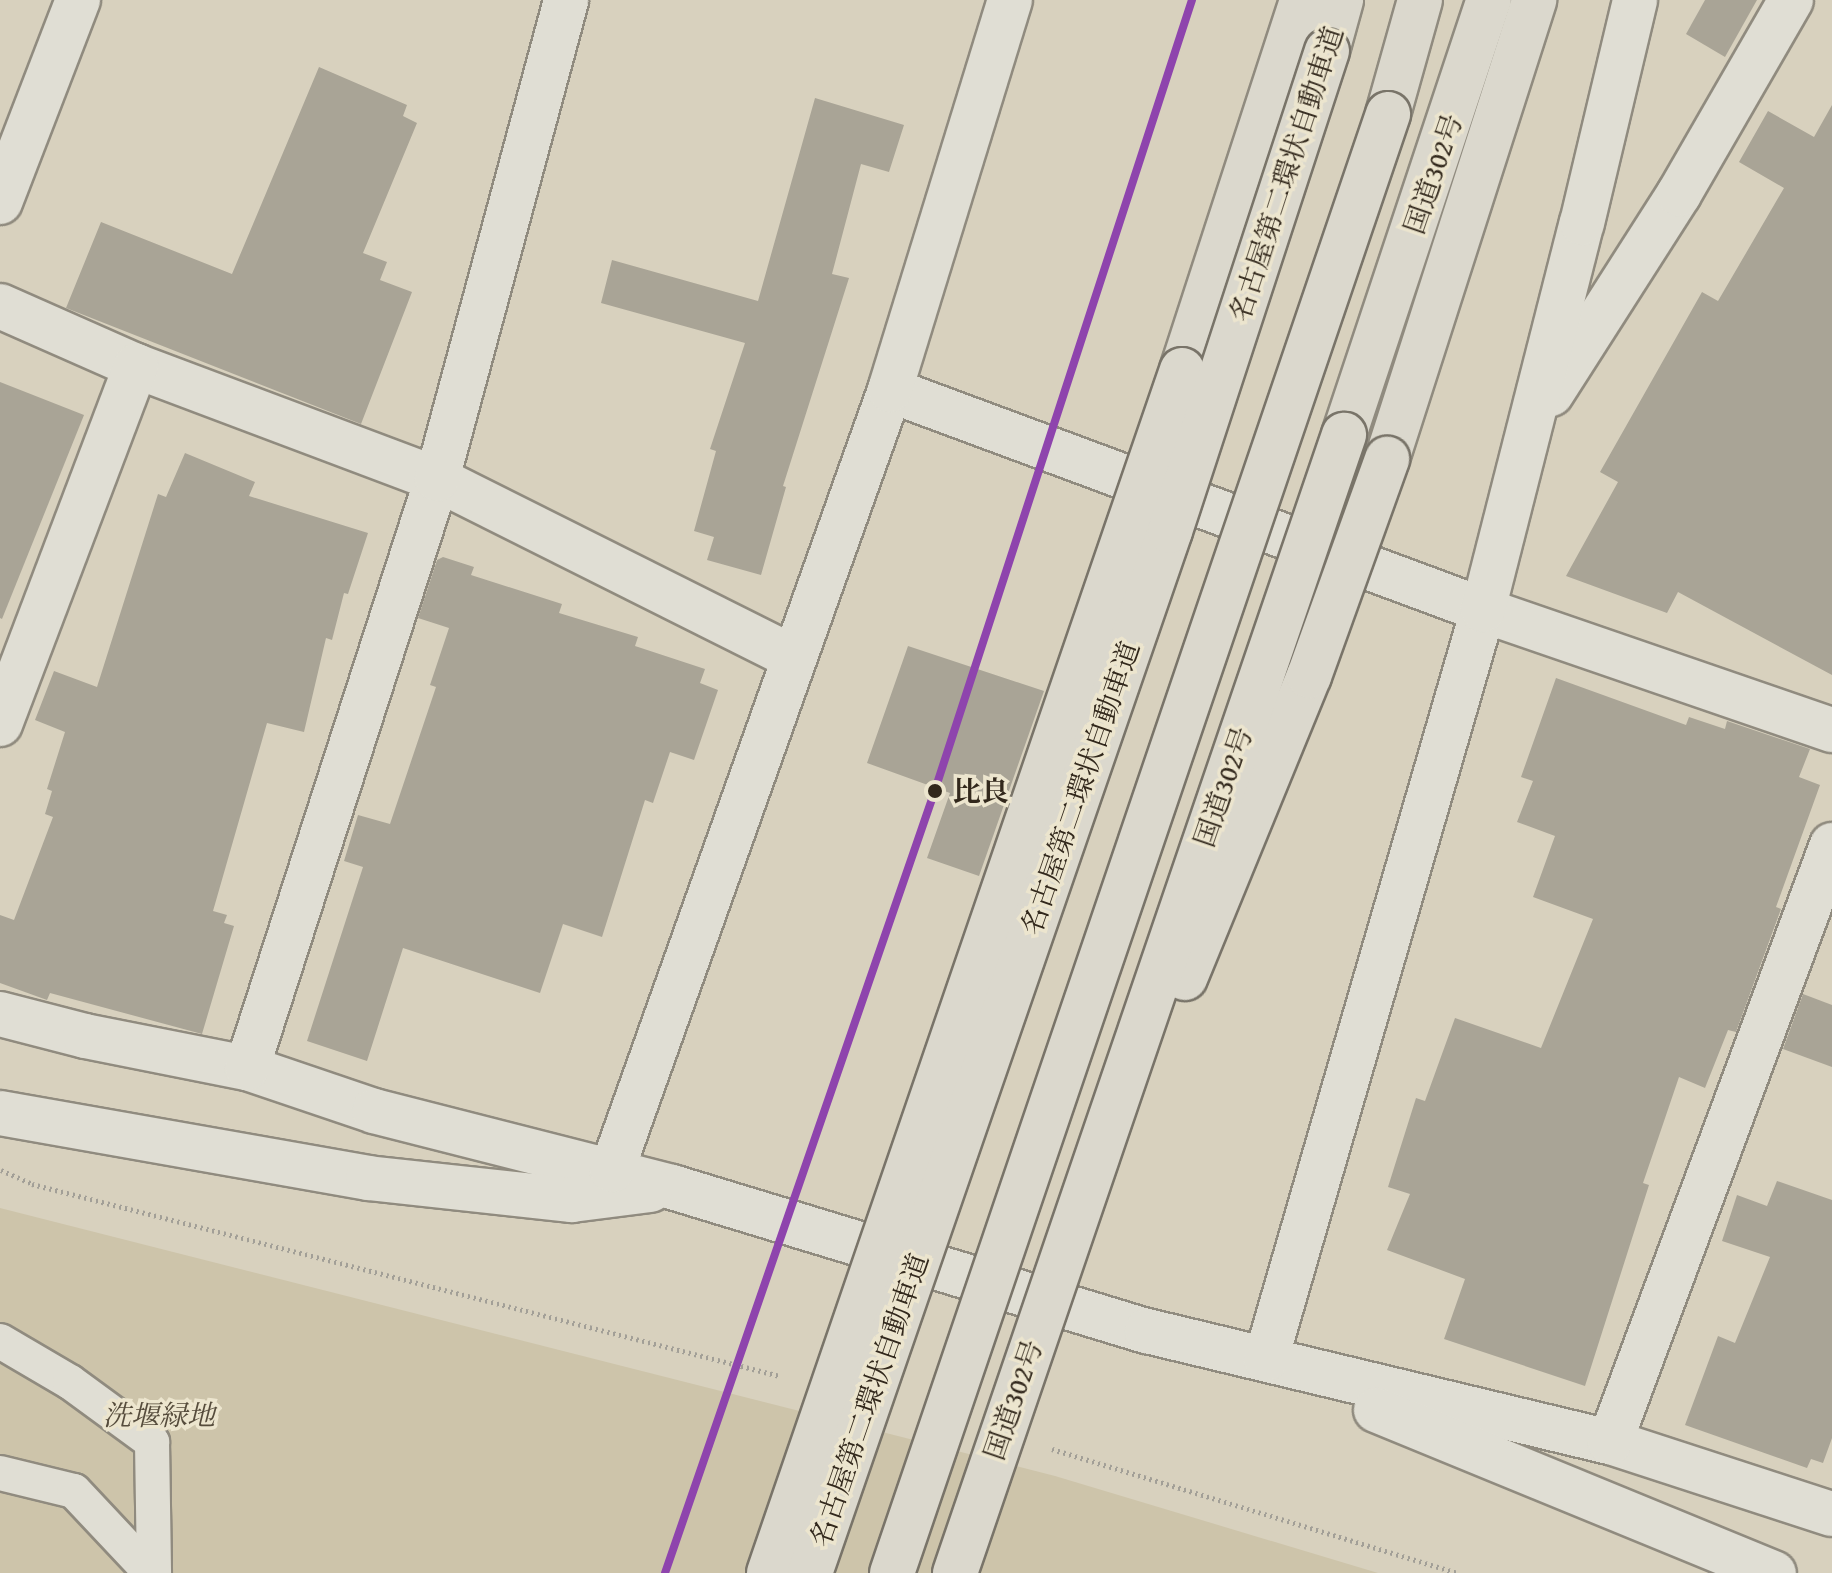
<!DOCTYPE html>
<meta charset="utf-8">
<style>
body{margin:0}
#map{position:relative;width:1832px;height:1573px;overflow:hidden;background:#d8d1be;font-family:"Gentium Book Plus","Noto Serif JP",serif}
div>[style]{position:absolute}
.green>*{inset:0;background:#cdc4aa}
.building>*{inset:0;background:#a9a496}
.path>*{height:5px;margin-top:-2.5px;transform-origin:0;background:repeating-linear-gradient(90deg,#a29f97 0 2px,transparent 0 6px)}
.roads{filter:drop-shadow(2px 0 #908b7f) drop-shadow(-2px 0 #908b7f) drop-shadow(0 2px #908b7f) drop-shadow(0 -2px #908b7f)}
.lane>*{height:34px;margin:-17px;padding:0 17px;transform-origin:17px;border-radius:17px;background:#e0ded4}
.street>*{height:44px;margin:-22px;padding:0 22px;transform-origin:22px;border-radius:22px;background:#e0ded4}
.highway>*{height:44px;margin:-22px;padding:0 22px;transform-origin:22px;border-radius:22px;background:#dbd8cd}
.bridges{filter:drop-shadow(2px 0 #797469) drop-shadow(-2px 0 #797469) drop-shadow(0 2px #797469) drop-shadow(0 -2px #797469)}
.highway-bridge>*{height:44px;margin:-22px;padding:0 22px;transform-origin:22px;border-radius:22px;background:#dbd8cd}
.rail-1>*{height:8px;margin:-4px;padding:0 4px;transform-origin:4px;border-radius:4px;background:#8e44ad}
.dots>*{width:22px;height:22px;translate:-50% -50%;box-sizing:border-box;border:4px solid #ece5ce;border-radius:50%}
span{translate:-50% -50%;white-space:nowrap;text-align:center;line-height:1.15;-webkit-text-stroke:7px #ece5ce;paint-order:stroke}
.street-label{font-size:28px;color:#32281c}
.stop-label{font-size:28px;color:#32281c;font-weight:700}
.left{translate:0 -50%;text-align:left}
.park-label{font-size:28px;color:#564c3c;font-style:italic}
</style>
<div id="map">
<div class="green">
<i style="clip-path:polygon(0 1208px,1055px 1476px,1378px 1573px,0 1573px)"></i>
</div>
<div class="building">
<i style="clip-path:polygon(1705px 0,1757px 0,1725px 57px,1686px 34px)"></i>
<i style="clip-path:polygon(319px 67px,407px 105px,403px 116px,417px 123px,363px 253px,387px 262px,380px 280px,412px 292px,361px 424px,66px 308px,101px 222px,232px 274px)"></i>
<i style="clip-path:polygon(815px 98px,904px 125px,889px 172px,861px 164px,832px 274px,849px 278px,783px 486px,786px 487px,761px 575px,707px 560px,714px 537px,694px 531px,716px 451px,710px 449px,745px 343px,601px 303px,612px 260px,758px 301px)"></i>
<i style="clip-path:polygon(1832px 105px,1832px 675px,1678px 592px,1667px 613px,1566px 576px,1618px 482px,1600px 472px,1702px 292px,1718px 301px,1784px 188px,1739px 162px,1768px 111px,1814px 137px)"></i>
<i style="clip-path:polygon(0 382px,84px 415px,2px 619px,0 618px)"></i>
<i style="clip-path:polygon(185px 453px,255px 482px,249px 496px,368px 533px,348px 594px,344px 593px,332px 640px,326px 638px,304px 732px,267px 723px,213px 911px,227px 915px,224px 923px,234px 926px,202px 1034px,50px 993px,47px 1000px,0 983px,0 915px,14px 920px,53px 817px,45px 814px,52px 791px,47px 789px,65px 732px,35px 720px,54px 671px,97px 687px,158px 494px,166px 497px)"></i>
<i style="clip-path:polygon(443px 557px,474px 567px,471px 575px,562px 604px,559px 613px,638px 637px,635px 646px,705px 669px,700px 683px,718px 690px,694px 760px,670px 752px,653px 803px,645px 800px,602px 937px,563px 924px,540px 993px,403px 948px,367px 1061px,307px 1041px,363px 867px,344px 861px,358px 815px,390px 824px,436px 687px,430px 685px,449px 628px,418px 618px,437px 560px)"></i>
<i style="clip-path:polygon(908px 646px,1044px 691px,979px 876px,927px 858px,950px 793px,867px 763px)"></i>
<i style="clip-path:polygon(1556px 678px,1686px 725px,1689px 717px,1725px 729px,1727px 721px,1810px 749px,1799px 777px,1820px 785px,1776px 907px,1781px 909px,1736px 1032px,1728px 1030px,1705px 1088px,1679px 1077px,1643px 1183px,1649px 1185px,1585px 1386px,1444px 1339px,1465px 1279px,1387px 1250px,1410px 1194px,1388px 1187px,1416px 1098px,1425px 1101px,1455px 1018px,1541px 1048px,1593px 919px,1533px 897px,1555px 836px,1517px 822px,1533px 781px,1521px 777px)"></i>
<i style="clip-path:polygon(1803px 994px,1832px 1005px,1832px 1067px,1783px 1049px)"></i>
<i style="clip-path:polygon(1777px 1181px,1832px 1200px,1832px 1438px,1823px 1463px,1811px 1459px,1807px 1468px,1685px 1425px,1718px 1336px,1735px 1343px,1770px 1257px,1722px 1241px,1737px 1195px,1767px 1206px)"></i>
</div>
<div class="path">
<i style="left:1px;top:1170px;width:34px;rotate:24deg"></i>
<i style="left:32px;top:1184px;width:772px;rotate:14.4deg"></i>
<i style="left:1052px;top:1449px;width:424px;rotate:17deg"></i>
</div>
<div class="roads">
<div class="lane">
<i style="left:0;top:1341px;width:81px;rotate:30.4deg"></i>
<i style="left:70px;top:1382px;width:102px;rotate:36.2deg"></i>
<i style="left:152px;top:1442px;width:131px;rotate:89.1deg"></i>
<i style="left:0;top:1473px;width:76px;rotate:13.7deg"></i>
<i style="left:74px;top:1491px;width:112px;rotate:46.8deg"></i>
</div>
<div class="street">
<i style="left:0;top:202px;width:217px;rotate:-68.9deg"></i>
<i style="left:0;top:306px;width:149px;rotate:23.8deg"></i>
<i style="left:136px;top:366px;width:322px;rotate:20.6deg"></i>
<i style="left:437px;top:479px;width:397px;rotate:26.6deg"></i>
<i style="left:890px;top:390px;width:632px;rotate:20.35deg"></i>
<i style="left:1483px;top:610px;width:369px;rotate:19deg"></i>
<i style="left:1551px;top:394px;width:237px;rotate:-57.4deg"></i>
<i style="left:1679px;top:194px;width:224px;rotate:-60deg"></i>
<i style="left:0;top:724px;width:383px;rotate:-69.2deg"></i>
<i style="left:0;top:1014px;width:88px;rotate:14.5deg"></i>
<i style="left:85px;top:1036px;width:165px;rotate:11.2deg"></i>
<i style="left:247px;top:1068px;width:134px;rotate:18.7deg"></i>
<i style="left:374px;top:1111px;width:308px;rotate:14.3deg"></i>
<i style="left:672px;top:1187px;width:496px;rotate:16.9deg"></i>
<i style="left:1147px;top:1331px;width:476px;rotate:13.5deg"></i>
<i style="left:1610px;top:1442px;width:233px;rotate:18deg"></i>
<i style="left:247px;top:1068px;width:619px;rotate:-72.12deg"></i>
<i style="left:437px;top:479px;width:496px;rotate:-74.9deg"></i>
<i style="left:0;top:1113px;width:374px;rotate:10deg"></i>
<i style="left:368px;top:1178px;width:205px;rotate:6.2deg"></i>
<i style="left:572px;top:1200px;width:79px;rotate:-7.3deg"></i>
<i style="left:612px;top:1170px;width:828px;rotate:-70.38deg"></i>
<i style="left:890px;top:390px;width:408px;rotate:-72.9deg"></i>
<i style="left:1266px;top:1359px;width:780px;rotate:-73.84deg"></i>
<i style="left:1483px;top:610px;width:399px;rotate:-75.7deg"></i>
<i style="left:1582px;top:223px;width:229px;rotate:-76.6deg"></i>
<i style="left:1376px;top:1410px;width:430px;rotate:22.3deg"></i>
<i style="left:1610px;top:1442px;width:637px;rotate:-69.6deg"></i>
</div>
<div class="highway">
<i style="left:1327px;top:51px;width:53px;rotate:-74.6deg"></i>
<i style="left:1388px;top:114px;width:118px;rotate:-74.3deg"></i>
<i style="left:1182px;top:370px;width:389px;rotate:-72deg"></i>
<i style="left:1344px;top:435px;width:459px;rotate:-71.6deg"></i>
<i style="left:1387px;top:459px;width:482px;rotate:-72.2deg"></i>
</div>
</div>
<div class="bridges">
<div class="highway-bridge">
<i style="left:1185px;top:978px;width:326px;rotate:-67.7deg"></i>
<i style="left:1309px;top:676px;width:231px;rotate:-70.2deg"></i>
<i style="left:769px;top:1573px;width:1272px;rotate:-71.05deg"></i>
<i style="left:810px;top:1573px;width:1102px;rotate:-70.94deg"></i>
<i style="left:1170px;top:531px;width:505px;rotate:-71.89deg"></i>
<i style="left:892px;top:1573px;width:1541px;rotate:-71.22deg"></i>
<i style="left:955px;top:1573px;width:1203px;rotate:-71.13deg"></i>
</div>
</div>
<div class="rail-1">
<i style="left:665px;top:1573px;width:825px;rotate:-70.97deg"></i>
<i style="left:934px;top:793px;width:834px;rotate:-71.98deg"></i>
</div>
<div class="dots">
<i style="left:935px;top:791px;background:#32281c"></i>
</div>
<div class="street-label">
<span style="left:1286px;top:174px;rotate:-72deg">名古屋第二環状自動車道</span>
<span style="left:1433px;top:174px;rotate:-71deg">国道302号</span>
<span style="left:1223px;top:787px;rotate:-71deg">国道302号</span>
<span style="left:1080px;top:788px;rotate:-71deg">名古屋第二環状自動車道</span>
<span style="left:869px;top:1400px;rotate:-71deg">名古屋第二環状自動車道</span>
<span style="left:1013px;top:1400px;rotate:-71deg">国道302号</span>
</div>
<div class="stop-label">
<span class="left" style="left:953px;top:791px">比良</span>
</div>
<div class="park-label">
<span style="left:159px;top:1415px">洗堰緑地</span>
</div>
</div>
